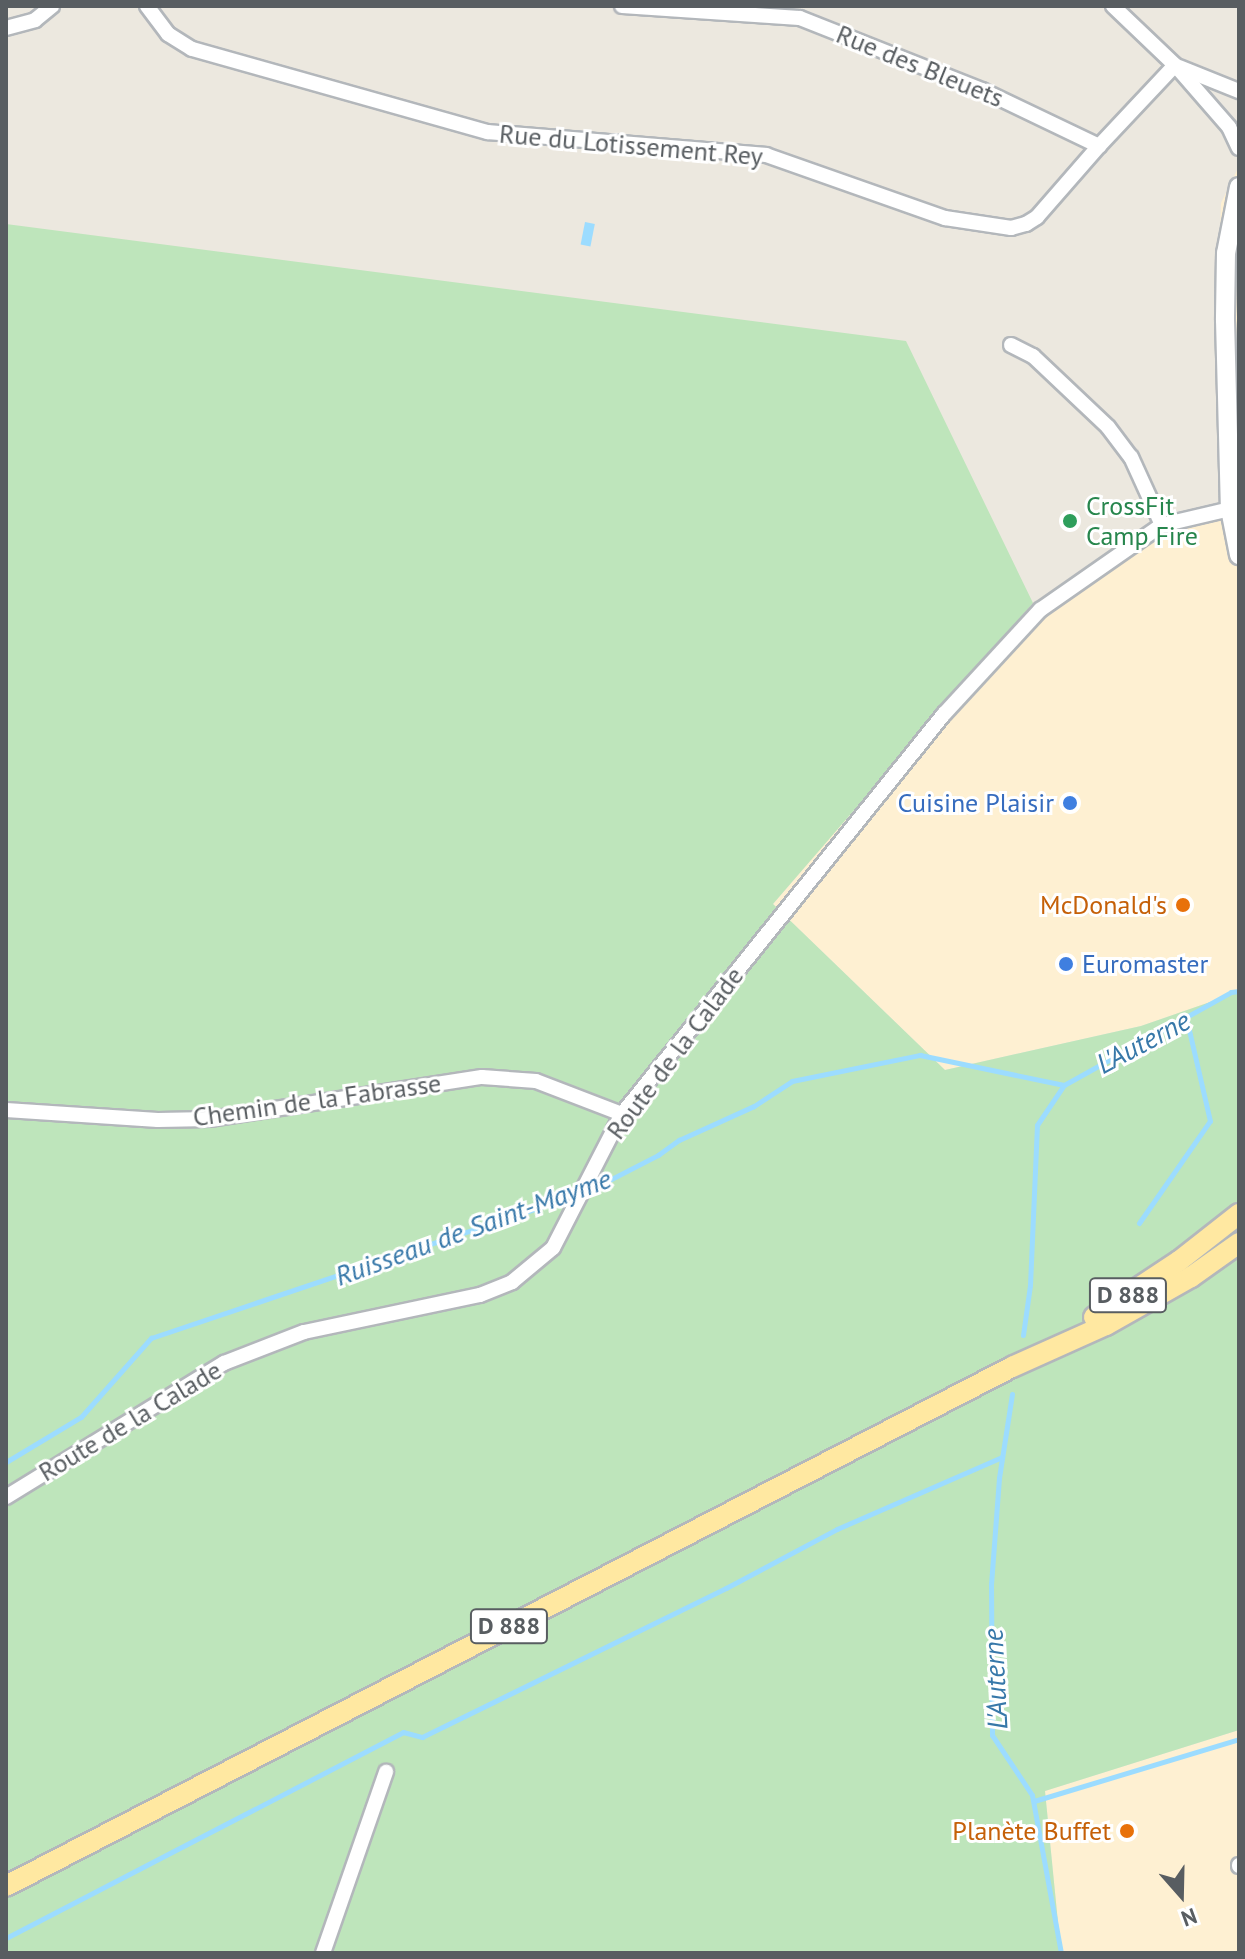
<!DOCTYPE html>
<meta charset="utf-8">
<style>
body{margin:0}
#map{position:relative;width:1245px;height:1959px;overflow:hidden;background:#ece8df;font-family:"PT Sans",sans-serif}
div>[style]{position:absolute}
.commercial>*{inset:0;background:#fef0d2}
.green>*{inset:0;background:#bee5bb}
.water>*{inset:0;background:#9cdcff;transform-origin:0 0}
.stream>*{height:5px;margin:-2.5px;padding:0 2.5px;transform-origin:2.5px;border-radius:2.5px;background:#9cdcff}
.roads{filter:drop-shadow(2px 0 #b3b7bb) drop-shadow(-2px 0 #b3b7bb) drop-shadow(0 2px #b3b7bb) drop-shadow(0 -2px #b3b7bb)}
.minor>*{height:14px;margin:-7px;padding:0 7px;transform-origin:7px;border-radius:7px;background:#fff}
.secondary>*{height:18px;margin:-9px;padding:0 9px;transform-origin:9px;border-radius:9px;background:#fff}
.primary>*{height:20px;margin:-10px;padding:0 10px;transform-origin:10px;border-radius:10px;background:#ffe8a1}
.dots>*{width:22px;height:22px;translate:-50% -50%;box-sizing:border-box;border:4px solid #fff;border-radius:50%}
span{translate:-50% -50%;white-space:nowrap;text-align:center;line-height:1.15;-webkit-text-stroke:6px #fff;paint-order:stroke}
.shield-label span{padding:2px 6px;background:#fff;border:2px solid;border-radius:6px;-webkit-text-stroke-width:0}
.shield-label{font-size:24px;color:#585d61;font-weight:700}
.street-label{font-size:26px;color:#585d61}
.leisure-label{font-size:26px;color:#27864d}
.left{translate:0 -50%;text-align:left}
.shop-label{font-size:26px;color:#366cbe}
.right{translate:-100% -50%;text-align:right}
.food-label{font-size:26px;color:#c56008}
.water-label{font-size:28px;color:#3778a9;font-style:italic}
.frame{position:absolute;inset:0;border:8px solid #585d61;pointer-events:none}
.north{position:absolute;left:1141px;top:1855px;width:80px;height:80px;-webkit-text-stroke:6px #fff;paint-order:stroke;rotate:160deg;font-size:22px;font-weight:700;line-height:32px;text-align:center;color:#585d61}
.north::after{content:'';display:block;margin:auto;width:28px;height:36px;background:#585d61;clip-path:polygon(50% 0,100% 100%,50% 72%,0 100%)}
</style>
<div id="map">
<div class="commercial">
<i style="clip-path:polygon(1239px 166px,1239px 472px,1216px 359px,1221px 203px)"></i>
<i style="clip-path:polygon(1239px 499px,1239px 992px,1141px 1026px,945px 1070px,773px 904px,1033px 603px,1138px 534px)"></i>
<i style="clip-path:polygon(1239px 1730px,1239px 1953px,1061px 1953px,1045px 1791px)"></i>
</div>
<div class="green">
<i style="clip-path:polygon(6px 224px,906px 341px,1033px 603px,773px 904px,945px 1070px,1141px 1026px,1239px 992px,1239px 1730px,1045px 1791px,1061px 1953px,6px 1953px)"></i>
</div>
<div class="water">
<i style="left:585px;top:222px;width:10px;height:23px;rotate:11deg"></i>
</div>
<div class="stream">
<i style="left:588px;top:1191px;width:79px;rotate:-27.2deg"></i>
<i style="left:658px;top:1155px;width:26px;rotate:-36deg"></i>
<i style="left:679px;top:1140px;width:82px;rotate:-24.4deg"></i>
<i style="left:754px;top:1106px;width:45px;rotate:-33.3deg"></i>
<i style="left:792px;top:1081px;width:131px;rotate:-11.5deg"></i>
<i style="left:920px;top:1055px;width:147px;rotate:11.8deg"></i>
<i style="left:1139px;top:1223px;width:124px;rotate:-55.2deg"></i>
<i style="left:1210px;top:1121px;width:107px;rotate:-103deg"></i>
<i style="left:1023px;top:1335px;width:50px;rotate:-82deg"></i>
<i style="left:1030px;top:1285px;width:160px;rotate:-87.5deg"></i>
<i style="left:1037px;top:1125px;width:48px;rotate:-56deg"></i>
<i style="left:1064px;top:1085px;width:191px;rotate:-29.1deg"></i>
<i style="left:1231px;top:992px;width:8px;rotate:-7deg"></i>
<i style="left:1012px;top:1394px;width:85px;rotate:98.8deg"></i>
<i style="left:999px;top:1478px;width:106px;rotate:94.3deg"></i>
<i style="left:991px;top:1584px;width:151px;rotate:89.6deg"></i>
<i style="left:992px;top:1735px;width:72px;rotate:56.3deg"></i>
<i style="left:1032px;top:1795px;width:161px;rotate:79.6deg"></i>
<i style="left:6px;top:1462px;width:87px;rotate:-31deg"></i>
<i style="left:81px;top:1417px;width:106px;rotate:-48.5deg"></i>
<i style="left:151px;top:1338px;width:451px;rotate:-18.6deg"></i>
<i style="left:1034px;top:1801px;width:214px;rotate:-16.8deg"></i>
<i style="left:6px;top:1938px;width:447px;rotate:-27.4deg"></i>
<i style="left:403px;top:1732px;width:20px;rotate:15deg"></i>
<i style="left:422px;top:1737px;width:339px;rotate:-26.1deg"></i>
<i style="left:726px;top:1588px;width:126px;rotate:-28deg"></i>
<i style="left:837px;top:1529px;width:180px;rotate:-23.6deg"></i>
</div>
<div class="roads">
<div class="minor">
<i style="left:147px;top:6px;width:35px;rotate:53deg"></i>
<i style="left:168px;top:34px;width:28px;rotate:32deg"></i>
<i style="left:192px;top:49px;width:307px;rotate:15.7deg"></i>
<i style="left:488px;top:132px;width:279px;rotate:4.7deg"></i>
<i style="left:766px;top:155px;width:190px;rotate:19.4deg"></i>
<i style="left:945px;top:218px;width:67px;rotate:8.6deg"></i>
<i style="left:1011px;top:228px;width:16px;rotate:-15deg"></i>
<i style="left:1026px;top:224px;width:13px;rotate:-32deg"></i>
<i style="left:1037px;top:217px;width:94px;rotate:-48.9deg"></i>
<i style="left:622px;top:6px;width:178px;rotate:3.9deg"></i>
<i style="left:800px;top:18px;width:196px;rotate:21.6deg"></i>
<i style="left:982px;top:90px;width:130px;rotate:25.6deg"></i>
<i style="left:1099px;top:146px;width:111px;rotate:-46.8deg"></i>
<i style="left:1113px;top:6px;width:86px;rotate:43.6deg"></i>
<i style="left:1175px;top:65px;width:82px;rotate:48.9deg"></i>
<i style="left:1229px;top:127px;width:23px;rotate:65deg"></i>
<i style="left:6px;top:28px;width:30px;rotate:-15deg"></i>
<i style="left:35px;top:20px;width:22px;rotate:-39deg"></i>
<i style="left:1179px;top:67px;width:65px;rotate:21.8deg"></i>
<i style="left:1011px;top:345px;width:25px;rotate:27deg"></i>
<i style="left:1033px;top:356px;width:103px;rotate:43.4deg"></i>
<i style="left:1108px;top:427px;width:38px;rotate:53deg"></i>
<i style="left:1131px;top:457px;width:75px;rotate:65.5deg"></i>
<i style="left:6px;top:1110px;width:152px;rotate:3.8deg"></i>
<i style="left:158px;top:1120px;width:52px;rotate:-1.1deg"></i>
<i style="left:210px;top:1119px;width:275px;rotate:-8.8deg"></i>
<i style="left:482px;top:1077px;width:54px;rotate:4.2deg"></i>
<i style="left:536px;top:1081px;width:92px;rotate:21deg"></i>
<i style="left:6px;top:1497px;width:256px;rotate:-31.6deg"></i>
<i style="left:224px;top:1363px;width:86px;rotate:-21.2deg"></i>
<i style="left:304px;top:1332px;width:180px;rotate:-11.9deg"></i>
<i style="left:480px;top:1295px;width:35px;rotate:-22deg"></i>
<i style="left:512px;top:1282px;width:53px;rotate:-39.7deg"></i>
<i style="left:553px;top:1248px;width:151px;rotate:-62.8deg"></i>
<i style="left:622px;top:1114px;width:514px;rotate:-51.17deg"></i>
<i style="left:944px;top:714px;width:142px;rotate:-47.3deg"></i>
<i style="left:1040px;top:610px;width:149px;rotate:-34.9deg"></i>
<i style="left:1162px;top:525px;width:70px;rotate:-13.2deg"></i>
<i style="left:1239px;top:1865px;width:1px;rotate:90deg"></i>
<i style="left:323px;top:1953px;width:192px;rotate:-70.8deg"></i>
</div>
<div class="secondary">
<i style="left:1239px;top:187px;width:67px;rotate:101.1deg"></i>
<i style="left:1226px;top:253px;width:67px;rotate:90.9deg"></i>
<i style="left:1225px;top:320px;width:189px;rotate:88.5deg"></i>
<i style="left:1230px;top:509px;width:47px;rotate:78.9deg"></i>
</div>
<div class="primary">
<i style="left:1094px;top:1317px;width:102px;rotate:-33.4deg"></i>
<i style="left:1179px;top:1261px;width:76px;rotate:-38.1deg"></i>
<i style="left:6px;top:1886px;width:1132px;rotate:-27.29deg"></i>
<i style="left:1012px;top:1367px;width:103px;rotate:-24.1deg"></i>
<i style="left:1106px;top:1325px;width:98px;rotate:-29.5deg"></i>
<i style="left:1191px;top:1277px;width:59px;rotate:-35.3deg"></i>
</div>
</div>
<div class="dots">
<i style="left:1070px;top:521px;background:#2e9e5b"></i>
<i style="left:1070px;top:803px;background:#3f7fe0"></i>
<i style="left:1183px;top:905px;background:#e8710a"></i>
<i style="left:1066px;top:964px;background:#3f7fe0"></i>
<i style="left:1127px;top:1831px;background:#e8710a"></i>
</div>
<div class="shield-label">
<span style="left:1128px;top:1295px">D 888</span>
<span style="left:509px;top:1626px">D 888</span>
</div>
<div class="street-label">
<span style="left:920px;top:66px;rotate:22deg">Rue des Bleuets</span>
<span style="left:631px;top:145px;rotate:5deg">Rue du Lotissement Rey</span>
<span style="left:675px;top:1053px;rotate:-53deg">Route de la Calade</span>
<span style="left:317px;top:1100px;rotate:-8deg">Chemin de la Fabrasse</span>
<span style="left:130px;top:1421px;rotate:-31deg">Route de la Calade</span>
</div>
<div class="leisure-label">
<span class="left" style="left:1086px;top:521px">CrossFit<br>Camp Fire</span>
</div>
<div class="shop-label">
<span class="right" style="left:1054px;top:803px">Cuisine Plaisir</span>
<span class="left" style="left:1082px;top:964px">Euromaster</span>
</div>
<div class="food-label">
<span class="right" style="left:1167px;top:905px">McDonald's</span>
<span class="right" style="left:1111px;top:1831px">Planète Buffet</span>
</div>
<div class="water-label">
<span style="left:1143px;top:1042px;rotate:-28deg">L'Auterne</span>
<span style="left:473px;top:1227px;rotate:-20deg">Ruisseau de Saint-Mayme</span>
<span style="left:995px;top:1679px;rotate:-93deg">L'Auterne</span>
</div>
<div class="frame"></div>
<div class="north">N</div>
</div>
